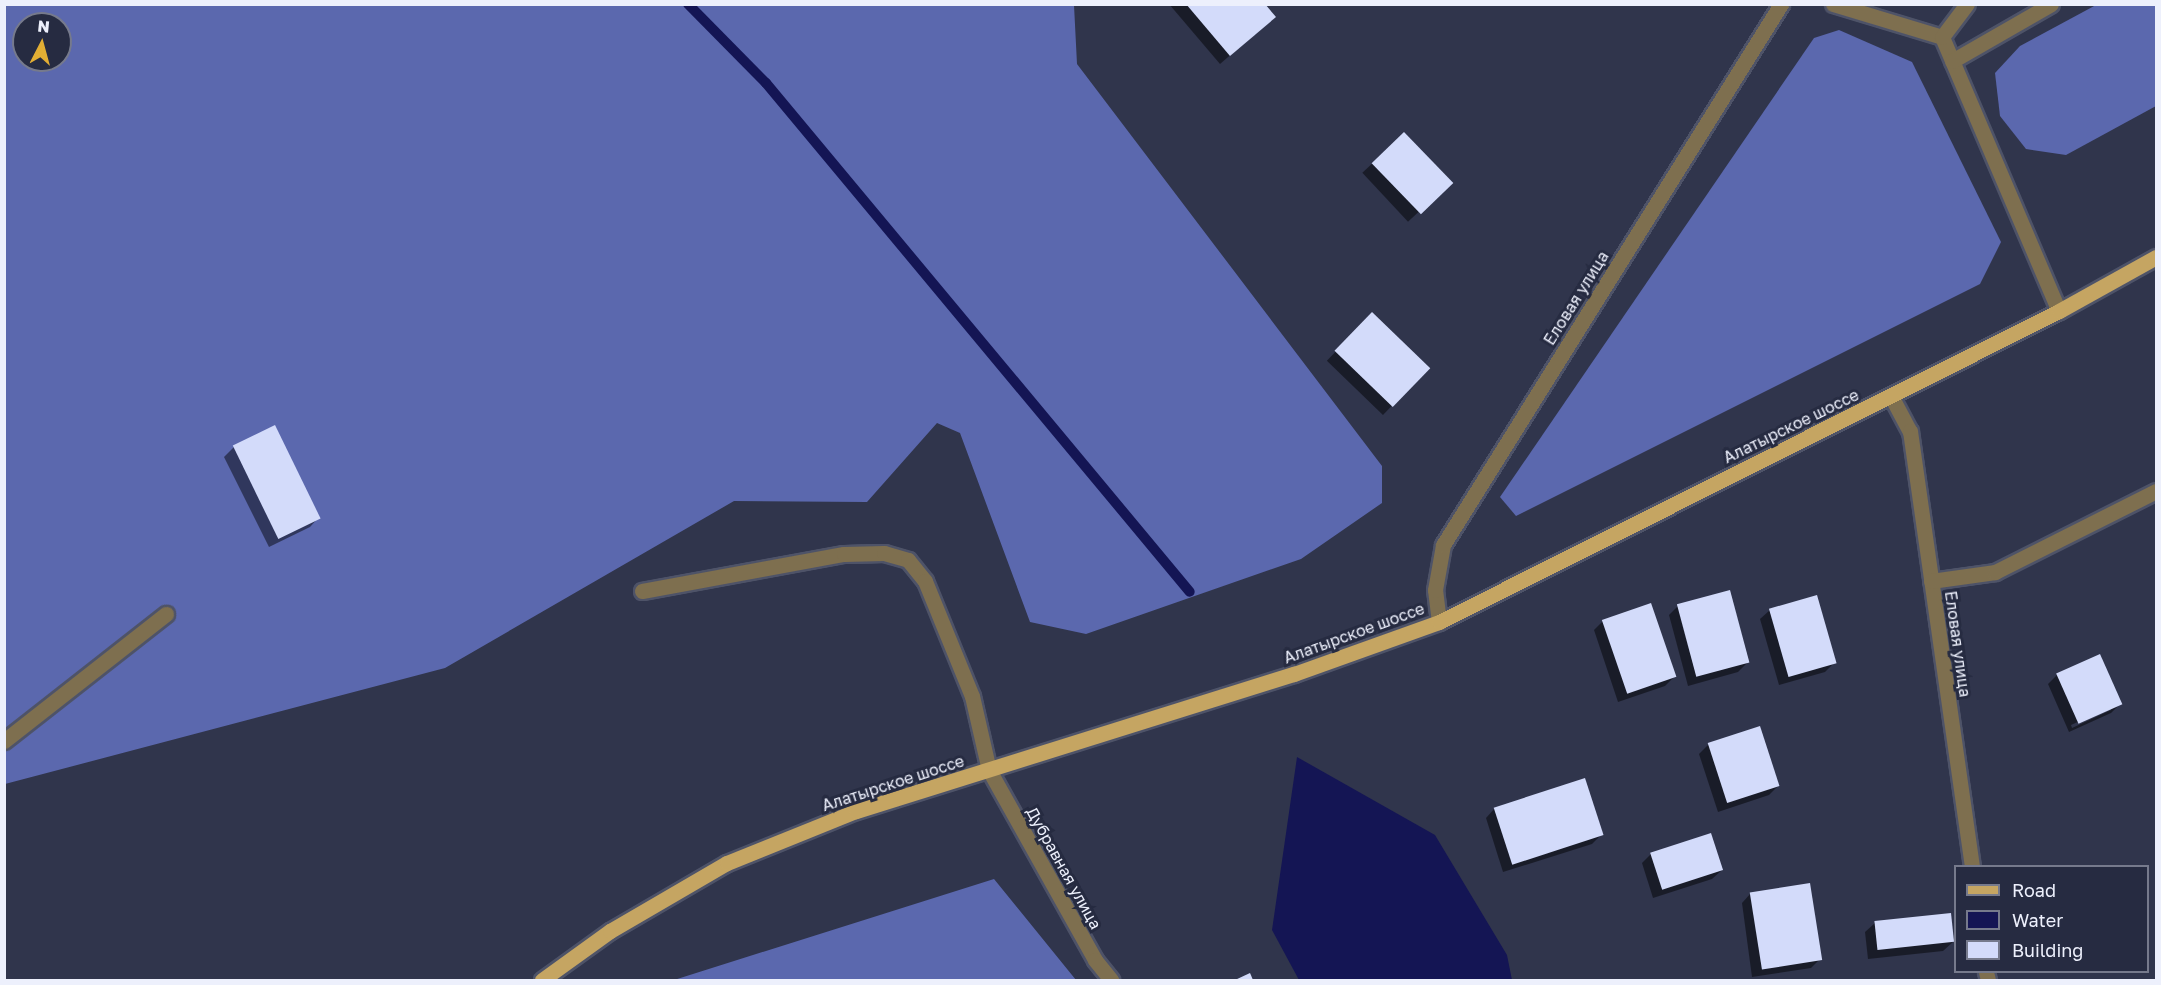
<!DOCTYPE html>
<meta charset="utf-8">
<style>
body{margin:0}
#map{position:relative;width:2161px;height:985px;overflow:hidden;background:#30354c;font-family:"Golos Text",sans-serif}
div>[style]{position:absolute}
.forest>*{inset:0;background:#5b68ae}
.water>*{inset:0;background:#141554}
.shadow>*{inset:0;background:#0007;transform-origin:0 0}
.stream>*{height:10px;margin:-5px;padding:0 5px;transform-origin:5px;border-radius:5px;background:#141554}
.building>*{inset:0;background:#d3dbfa;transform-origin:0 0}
.roads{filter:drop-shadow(2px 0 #4e5368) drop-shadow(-2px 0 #4e5368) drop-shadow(0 2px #4e5368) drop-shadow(0 -2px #4e5368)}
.minor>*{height:15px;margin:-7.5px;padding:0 7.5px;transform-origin:7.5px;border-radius:7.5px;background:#7e6f4f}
.major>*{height:15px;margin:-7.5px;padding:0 7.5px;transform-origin:7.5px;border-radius:7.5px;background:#c5a562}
span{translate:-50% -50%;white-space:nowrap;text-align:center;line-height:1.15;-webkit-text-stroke:6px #262b41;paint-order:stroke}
.street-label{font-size:16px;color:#edf0fc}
.frame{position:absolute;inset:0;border:6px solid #edf0fc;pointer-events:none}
.legend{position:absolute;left:1954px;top:865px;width:195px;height:108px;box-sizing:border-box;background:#262b41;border:2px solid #767a8c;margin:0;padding:8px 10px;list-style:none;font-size:18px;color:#edf0fc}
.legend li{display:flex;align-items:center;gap:12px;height:30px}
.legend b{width:30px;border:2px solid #767a8c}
.north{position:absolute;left:12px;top:12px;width:60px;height:60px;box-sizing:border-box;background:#262b41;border:2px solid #767a8c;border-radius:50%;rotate:6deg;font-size:16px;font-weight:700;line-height:24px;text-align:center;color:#edf0fc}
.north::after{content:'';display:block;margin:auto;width:21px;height:27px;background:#e2ae34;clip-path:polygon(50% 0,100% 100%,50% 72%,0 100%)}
</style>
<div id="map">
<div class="forest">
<i style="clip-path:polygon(evenodd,5px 5px,1074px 5px,1077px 64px,1382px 466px,1382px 503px,1301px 559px,1086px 634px,1030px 622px,960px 433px,937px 423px,867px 502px,734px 501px,445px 668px,5px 784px,5px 5px,24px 24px,60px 24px,60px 60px,24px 60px,24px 24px)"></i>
<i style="clip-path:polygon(2096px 5px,2156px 5px,2156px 106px,2066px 155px,2026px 149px,2000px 116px,1995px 73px,2020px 46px)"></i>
<i style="clip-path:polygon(1839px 30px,1912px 62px,2001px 242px,1980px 284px,1516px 516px,1500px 497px,1814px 38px)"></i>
<i style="clip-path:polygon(994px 879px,1076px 980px,673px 980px,674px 980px)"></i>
</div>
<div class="water">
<i style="clip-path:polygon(1297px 757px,1435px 835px,1507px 955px,1512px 980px,1299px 980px,1272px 930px)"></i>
</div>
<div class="shadow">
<i style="clip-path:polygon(1169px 4px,1263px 4px,1264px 26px,1220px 64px)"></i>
<i style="left:1404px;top:134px;width:67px;height:57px;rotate:47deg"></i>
<i style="left:1372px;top:314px;width:78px;height:65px;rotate:44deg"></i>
<i style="clip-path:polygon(234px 447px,319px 517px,310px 527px,269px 547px,224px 457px)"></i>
<i style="clip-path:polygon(1678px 606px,1748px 662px,1738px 672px,1688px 686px,1669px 615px)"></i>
<i style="clip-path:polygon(1770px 610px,1834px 663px,1825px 672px,1779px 685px,1760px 619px)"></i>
<i style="clip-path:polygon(1603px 621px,1674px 677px,1665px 686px,1618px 702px,1594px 630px)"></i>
<i style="clip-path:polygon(evenodd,2057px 675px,2120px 704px,2111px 713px,2069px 732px,2048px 684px,2057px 675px,2111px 707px,2111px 710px,2072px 728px,2071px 725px,2111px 707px)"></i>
<i style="clip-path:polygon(1709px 744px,1778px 786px,1769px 795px,1718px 812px,1699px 754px)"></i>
<i style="clip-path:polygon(1495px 808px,1601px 835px,1592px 844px,1503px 872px,1486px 818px)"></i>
<i style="clip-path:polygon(1651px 854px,1722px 870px,1712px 879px,1653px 898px,1642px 863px)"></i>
<i style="clip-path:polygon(1751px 893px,1820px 959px,1811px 968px,1752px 977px,1742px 903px)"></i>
<i style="clip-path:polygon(1875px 923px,1953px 942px,1943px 951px,1868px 959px,1865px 932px)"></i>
</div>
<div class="stream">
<i style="left:688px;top:4px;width:111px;rotate:45.4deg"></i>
<i style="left:766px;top:83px;width:662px;rotate:50.21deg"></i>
</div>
<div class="building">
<i style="clip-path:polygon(1186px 4px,1265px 4px,1276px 17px,1230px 56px)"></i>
<i style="left:1404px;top:132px;width:71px;height:45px;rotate:46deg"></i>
<i style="left:1372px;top:312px;width:81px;height:54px;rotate:44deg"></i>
<i style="left:275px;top:425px;width:104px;height:47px;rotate:64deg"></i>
<i style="left:1730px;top:590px;width:75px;height:55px;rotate:75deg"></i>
<i style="left:1817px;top:595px;width:71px;height:50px;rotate:74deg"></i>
<i style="left:1651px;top:603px;width:78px;height:52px;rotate:71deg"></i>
<i style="left:2100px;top:654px;width:55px;height:48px;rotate:66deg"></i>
<i style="left:1760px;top:726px;width:63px;height:55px;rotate:72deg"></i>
<i style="left:1585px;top:778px;width:60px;height:96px;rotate:72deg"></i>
<i style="left:1711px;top:833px;width:39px;height:64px;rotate:72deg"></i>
<i style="left:1810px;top:883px;width:78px;height:61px;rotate:81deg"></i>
<i style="left:1951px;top:913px;width:29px;height:77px;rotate:84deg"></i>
<i style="clip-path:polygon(1250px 973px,1253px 980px,1235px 980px)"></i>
</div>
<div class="roads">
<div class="minor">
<i style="left:1833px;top:4px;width:114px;rotate:16.8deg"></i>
<i style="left:1942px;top:37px;width:298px;rotate:66.9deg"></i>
<i style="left:1942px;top:37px;width:41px;rotate:-52.9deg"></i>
<i style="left:1952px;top:61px;width:114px;rotate:-29.9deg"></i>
<i style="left:1891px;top:396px;width:40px;rotate:62deg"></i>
<i style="left:1910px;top:431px;width:439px;rotate:81.9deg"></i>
<i style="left:1931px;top:581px;width:65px;rotate:-8deg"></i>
<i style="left:1995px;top:572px;width:180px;rotate:-26.7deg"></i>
<i style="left:642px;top:591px;width:205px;rotate:-10.4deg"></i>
<i style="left:844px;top:554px;width:40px;rotate:-1.4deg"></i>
<i style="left:884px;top:553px;width:25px;rotate:16deg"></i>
<i style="left:908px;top:560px;width:27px;rotate:51deg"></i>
<i style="left:925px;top:581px;width:124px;rotate:67.8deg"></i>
<i style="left:972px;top:696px;width:76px;rotate:77.1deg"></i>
<i style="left:989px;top:770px;width:218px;rotate:60.8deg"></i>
<i style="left:1095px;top:960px;width:26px;rotate:51deg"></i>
<i style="left:1439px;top:622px;width:32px;rotate:-97deg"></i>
<i style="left:1435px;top:590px;width:46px;rotate:-79.9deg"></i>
<i style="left:1443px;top:545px;width:638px;rotate:-58deg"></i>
<i style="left:4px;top:741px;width:206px;rotate:-38.1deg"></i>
<i style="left:1986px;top:972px;width:8px;rotate:76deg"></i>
</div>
<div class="major">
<i style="left:542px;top:980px;width:84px;rotate:-35.8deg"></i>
<i style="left:610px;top:931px;width:135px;rotate:-30.2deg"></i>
<i style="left:727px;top:863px;width:139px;rotate:-22deg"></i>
<i style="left:856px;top:811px;width:459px;rotate:-17.4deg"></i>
<i style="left:1294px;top:674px;width:154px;rotate:-19.7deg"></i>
<i style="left:1439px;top:622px;width:694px;rotate:-26.64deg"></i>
<i style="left:2059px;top:311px;width:111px;rotate:-29.1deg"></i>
</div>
</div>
<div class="street-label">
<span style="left:1576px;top:298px;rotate:-58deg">Еловая улица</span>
<span style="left:1791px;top:426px;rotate:-26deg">Алатырское шоссе</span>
<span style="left:1354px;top:633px;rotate:-20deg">Алатырское шоссе</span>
<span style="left:1958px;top:644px;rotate:82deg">Еловая улица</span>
<span style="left:893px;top:783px;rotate:-18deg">Алатырское шоссе</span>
<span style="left:1064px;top:868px;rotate:61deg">Дубравная улица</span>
</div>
<div class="frame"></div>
<ul class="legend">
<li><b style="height:8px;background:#c5a562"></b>Road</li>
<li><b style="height:16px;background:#141554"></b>Water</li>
<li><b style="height:16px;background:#d3dbfa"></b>Building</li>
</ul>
<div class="north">N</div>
</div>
